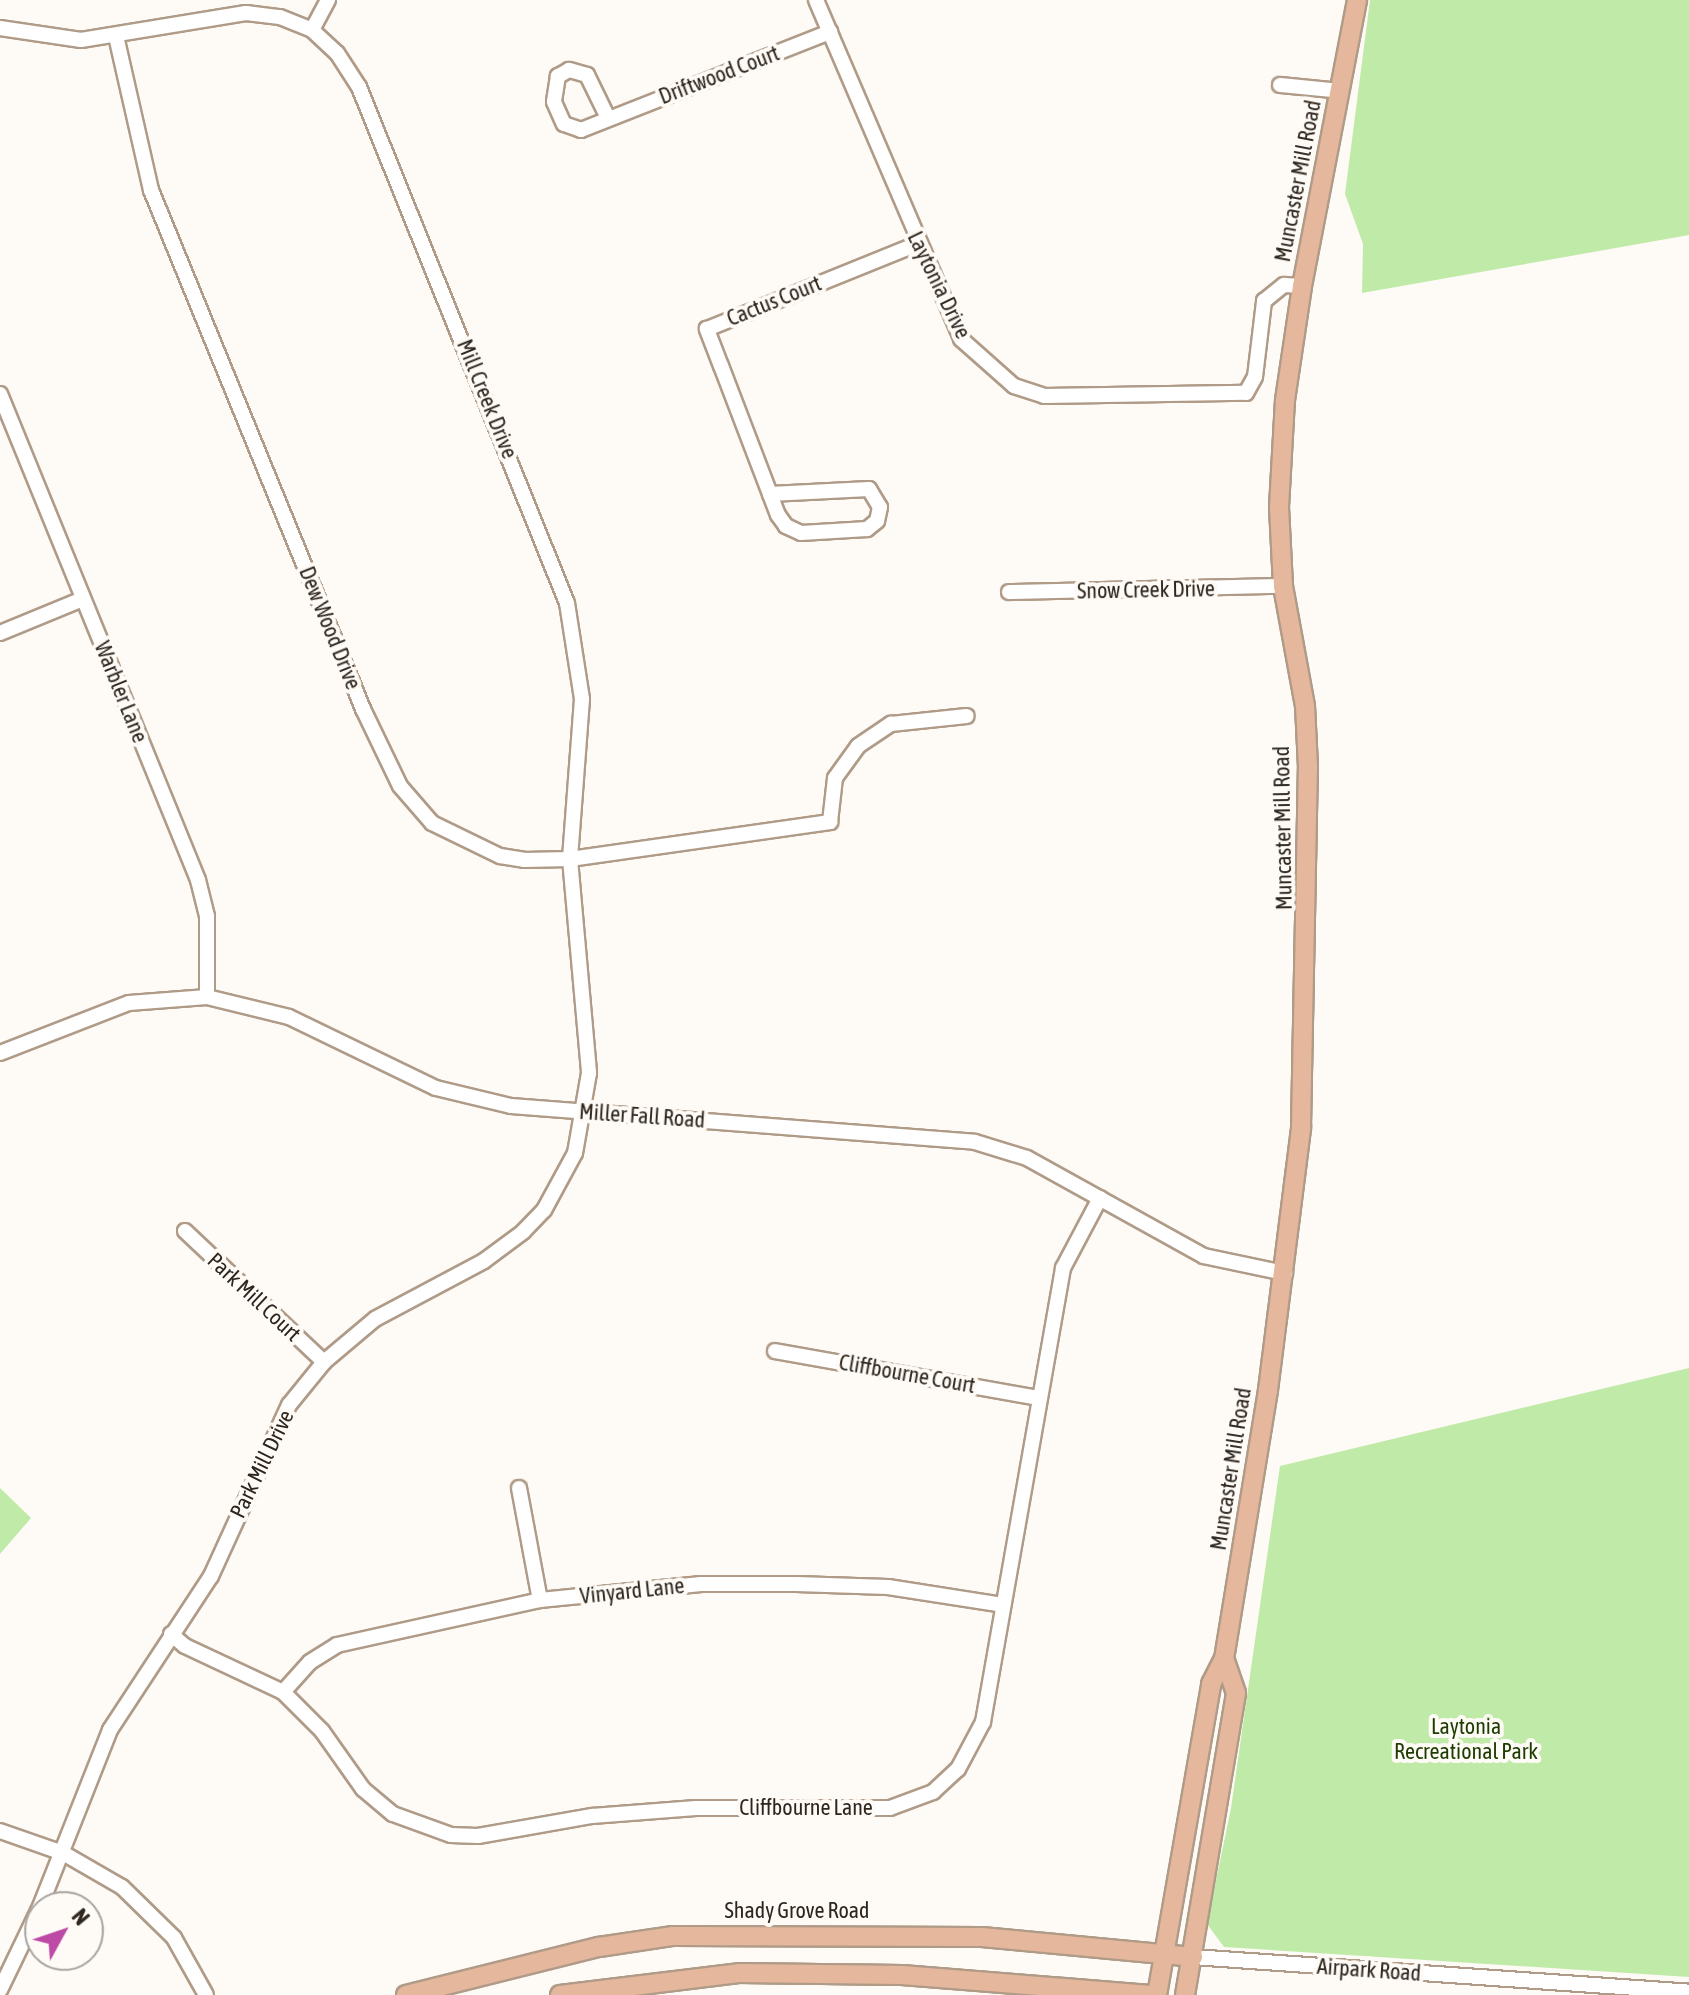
<!DOCTYPE html>
<style>
body{margin:0}
#map{position:relative;width:1689px;height:1995px;overflow:hidden;background:#fefaf6;font-family:"Asap Condensed",sans-serif}
div>[style]{position:absolute}
.green>*{inset:0;background:#c0eaa7}
.roads{filter:drop-shadow(2px 0 #af9b87) drop-shadow(-2px 0 #af9b87) drop-shadow(0 2px #af9b87) drop-shadow(0 -2px #af9b87)}
.minor>*{height:14px;margin:-7px;padding:0 7px;transform-origin:7px;border-radius:7px;background:#fff}
.major>*{height:18px;margin:-9px;padding:0 9px;transform-origin:9px;border-radius:9px;background:#e5b89d}
span{translate:-50% -50%;white-space:nowrap;text-align:center;line-height:1.15;-webkit-text-stroke:8px #fefaf6;paint-order:stroke}
.street-label{font-size:22px;color:#2d261e}
.park-label{font-size:22px;color:#1d3c01}
.north{position:absolute;left:24px;top:1891px;width:80px;height:80px;box-sizing:border-box;background:#fefaf6;border:2px solid #aaa5a0;border-radius:50%;rotate:50deg;font-size:22px;font-weight:700;line-height:32px;text-align:center;color:#2d261e}
.north::after{content:'';display:block;margin:auto;width:28px;height:36px;background:#bd4aa5;clip-path:polygon(50% 0,100% 100%,50% 72%,0 100%)}
</style>
<div id="map">
<div class="green">
<i style="clip-path:polygon(1370px 0,1689px 0,1689px 235px,1362px 293px,1363px 244px,1345px 194px)"></i>
<i style="clip-path:polygon(1689px 1368px,1689px 1977px,1224px 1947px,1207px 1924px,1231px 1808px,1280px 1466px)"></i>
<i style="clip-path:polygon(0 1488px,31px 1518px,0 1554px)"></i>
</div>
<div class="roads">
<div class="minor">
<i style="left:816px;top:0;width:369px;rotate:66.8deg"></i>
<i style="left:961px;top:339px;width:71px;rotate:41.6deg"></i>
<i style="left:1014px;top:386px;width:32px;rotate:18deg"></i>
<i style="left:1044px;top:396px;width:202px;rotate:-0.9deg"></i>
<i style="left:1246px;top:393px;width:18px;rotate:-61deg"></i>
<i style="left:1255px;top:377px;width:77px;rotate:-83.2deg"></i>
<i style="left:1264px;top:301px;width:26px;rotate:-39deg"></i>
<i style="left:1284px;top:285px;width:18px;rotate:3deg"></i>
<i style="left:0;top:28px;width:82px;rotate:8.4deg"></i>
<i style="left:81px;top:40px;width:167px;rotate:-9.3deg"></i>
<i style="left:246px;top:13px;width:34px;rotate:7deg"></i>
<i style="left:280px;top:17px;width:35px;rotate:22deg"></i>
<i style="left:312px;top:30px;width:34px;rotate:43deg"></i>
<i style="left:337px;top:53px;width:40px;rotate:57.1deg"></i>
<i style="left:359px;top:87px;width:556px;rotate:68.05deg"></i>
<i style="left:567px;top:603px;width:97px;rotate:81.1deg"></i>
<i style="left:582px;top:699px;width:160px;rotate:94.3deg"></i>
<i style="left:570px;top:859px;width:215px;rotate:84.9deg"></i>
<i style="left:589px;top:1073px;width:81px;rotate:99.9deg"></i>
<i style="left:575px;top:1153px;width:65px;rotate:118.5deg"></i>
<i style="left:544px;top:1210px;width:30px;rotate:134deg"></i>
<i style="left:523px;top:1232px;width:49px;rotate:143.4deg"></i>
<i style="left:484px;top:1261px;width:123px;rotate:152deg"></i>
<i style="left:375px;top:1319px;width:67px;rotate:139.9deg"></i>
<i style="left:324px;top:1362px;width:55px;rotate:129.1deg"></i>
<i style="left:289px;top:1405px;width:188px;rotate:114.5deg"></i>
<i style="left:211px;top:1576px;width:184px;rotate:123.3deg"></i>
<i style="left:110px;top:1730px;width:190px;rotate:111.6deg"></i>
<i style="left:312px;top:30px;width:34px;rotate:-62deg"></i>
<i style="left:116px;top:36px;width:158px;rotate:77.2deg"></i>
<i style="left:151px;top:190px;width:561px;rotate:67.78deg"></i>
<i style="left:363px;top:709px;width:85px;rotate:64.3deg"></i>
<i style="left:400px;top:786px;width:49px;rotate:49.1deg"></i>
<i style="left:432px;top:823px;width:76px;rotate:25.9deg"></i>
<i style="left:500px;top:856px;width:24px;rotate:9deg"></i>
<i style="left:524px;top:860px;width:46px;rotate:-1.2deg"></i>
<i style="left:570px;top:859px;width:263px;rotate:-8.1deg"></i>
<i style="left:830px;top:822px;width:44px;rotate:-83.5deg"></i>
<i style="left:835px;top:778px;width:39px;rotate:-54deg"></i>
<i style="left:858px;top:746px;width:40px;rotate:-34deg"></i>
<i style="left:891px;top:724px;width:76px;rotate:-6deg"></i>
<i style="left:1280px;top:85px;width:61px;rotate:5.6deg"></i>
<i style="left:608px;top:118px;width:48px;rotate:-116deg"></i>
<i style="left:587px;top:75px;width:19px;rotate:-164deg"></i>
<i style="left:569px;top:70px;width:13px;rotate:151deg"></i>
<i style="left:558px;top:76px;width:26px;rotate:99deg"></i>
<i style="left:554px;top:102px;width:24px;rotate:66deg"></i>
<i style="left:564px;top:124px;width:18px;rotate:19deg"></i>
<i style="left:581px;top:130px;width:268px;rotate:-21.5deg"></i>
<i style="left:0;top:394px;width:525px;rotate:67.83deg"></i>
<i style="left:198px;top:880px;width:37px;rotate:76deg"></i>
<i style="left:207px;top:916px;width:81px;rotate:90deg"></i>
<i style="left:770px;top:494px;width:99px;rotate:-2.9deg"></i>
<i style="left:869px;top:489px;width:21px;rotate:59deg"></i>
<i style="left:880px;top:507px;width:14px;rotate:102deg"></i>
<i style="left:877px;top:521px;width:13px;rotate:141deg"></i>
<i style="left:867px;top:529px;width:66px;rotate:176.5deg"></i>
<i style="left:801px;top:533px;width:17px;rotate:-155deg"></i>
<i style="left:786px;top:526px;width:14px;rotate:-126deg"></i>
<i style="left:778px;top:515px;width:22px;rotate:-111deg"></i>
<i style="left:770px;top:494px;width:137px;rotate:-110.9deg"></i>
<i style="left:721px;top:366px;width:40px;rotate:-111deg"></i>
<i style="left:707px;top:329px;width:227px;rotate:-22deg"></i>
<i style="left:1009px;top:592px;width:274px;rotate:-1.3deg"></i>
<i style="left:0;top:633px;width:90px;rotate:-22.3deg"></i>
<i style="left:0;top:1053px;width:138px;rotate:-21.2deg"></i>
<i style="left:129px;top:1003px;width:78px;rotate:-4.4deg"></i>
<i style="left:207px;top:997px;width:84px;rotate:13.7deg"></i>
<i style="left:289px;top:1017px;width:163px;rotate:25.8deg"></i>
<i style="left:436px;top:1088px;width:77px;rotate:13.5deg"></i>
<i style="left:511px;top:1106px;width:465px;rotate:4.4deg"></i>
<i style="left:975px;top:1142px;width:54px;rotate:17.1deg"></i>
<i style="left:1027px;top:1158px;width:202px;rotate:29deg"></i>
<i style="left:1204px;top:1256px;width:83px;rotate:11.9deg"></i>
<i style="left:185px;top:1231px;width:191px;rotate:43.3deg"></i>
<i style="left:775px;top:1351px;width:267px;rotate:10.1deg"></i>
<i style="left:519px;top:1488px;width:114px;rotate:79.4deg"></i>
<i style="left:171px;top:1634px;width:18px;rotate:41deg"></i>
<i style="left:185px;top:1646px;width:108px;rotate:25.1deg"></i>
<i style="left:283px;top:1692px;width:55px;rotate:45deg"></i>
<i style="left:322px;top:1731px;width:71px;rotate:54.7deg"></i>
<i style="left:363px;top:1789px;width:39px;rotate:40deg"></i>
<i style="left:393px;top:1814px;width:62px;rotate:19.9deg"></i>
<i style="left:451px;top:1835px;width:27px;rotate:2deg"></i>
<i style="left:478px;top:1836px;width:116px;rotate:-10deg"></i>
<i style="left:592px;top:1816px;width:104px;rotate:-4.4deg"></i>
<i style="left:696px;top:1808px;width:194px"></i>
<i style="left:890px;top:1808px;width:46px;rotate:-20.4deg"></i>
<i style="left:933px;top:1792px;width:34px;rotate:-43deg"></i>
<i style="left:958px;top:1769px;width:53px;rotate:-62deg"></i>
<i style="left:983px;top:1722px;width:461px;rotate:-80deg"></i>
<i style="left:1063px;top:1268px;width:79px;rotate:-62.1deg"></i>
<i style="left:283px;top:1692px;width:40px;rotate:-48deg"></i>
<i style="left:310px;top:1662px;width:32px;rotate:-32deg"></i>
<i style="left:337px;top:1645px;width:208px;rotate:-12.5deg"></i>
<i style="left:540px;top:1600px;width:162px;rotate:-5.7deg"></i>
<i style="left:701px;top:1584px;width:95px"></i>
<i style="left:796px;top:1584px;width:92px;rotate:1.9deg"></i>
<i style="left:888px;top:1587px;width:116px;rotate:8.9deg"></i>
<i style="left:0;top:1831px;width:67px;rotate:19.2deg"></i>
<i style="left:63px;top:1853px;width:68px;rotate:30deg"></i>
<i style="left:122px;top:1887px;width:73px;rotate:44.4deg"></i>
<i style="left:174px;top:1938px;width:65px;rotate:60.7deg"></i>
<i style="left:1193px;top:1957px;width:497px;rotate:4deg"></i>
<i style="left:0;top:1990px;width:92px;rotate:-64.3deg"></i>
</div>
<div class="major">
<i style="left:406px;top:1995px;width:199px;rotate:-14deg"></i>
<i style="left:599px;top:1947px;width:75px;rotate:-8.5deg"></i>
<i style="left:673px;top:1936px;width:309px;rotate:0.2deg"></i>
<i style="left:982px;top:1937px;width:212px;rotate:5.4deg"></i>
<i style="left:560px;top:1995px;width:180px;rotate:-7deg"></i>
<i style="left:739px;top:1973px;width:163px;rotate:0.7deg"></i>
<i style="left:902px;top:1975px;width:249px;rotate:4.6deg"></i>
<i style="left:1157px;top:1995px;width:316px;rotate:-80.1deg"></i>
<i style="left:1211px;top:1684px;width:28px;rotate:-63deg"></i>
<i style="left:1224px;top:1659px;width:273px;rotate:-80.7deg"></i>
<i style="left:1268px;top:1390px;width:265px;rotate:-82.8deg"></i>
<i style="left:1301px;top:1127px;width:360px;rotate:-88.9deg"></i>
<i style="left:1308px;top:767px;width:61px;rotate:-92.8deg"></i>
<i style="left:1305px;top:706px;width:122px;rotate:-100.4deg"></i>
<i style="left:1283px;top:586px;width:79px;rotate:-92.9deg"></i>
<i style="left:1279px;top:507px;width:107px;rotate:-86.8deg"></i>
<i style="left:1285px;top:400px;width:115px;rotate:-81.5deg"></i>
<i style="left:1302px;top:286px;width:291px;rotate:-79.1deg"></i>
<i style="left:1185px;top:1995px;width:306px;rotate:-80.4deg"></i>
<i style="left:1236px;top:1693px;width:36px;rotate:-109deg"></i>
</div>
</div>
<div class="street-label">
<span style="left:719px;top:75px;rotate:-21deg">Driftwood Court</span>
<span style="left:1298px;top:181px;rotate:-79deg">Muncaster Mill Road</span>
<span style="left:939px;top:285px;rotate:64deg">Laytonia Drive</span>
<span style="left:774px;top:301px;rotate:-22deg">Cactus Court</span>
<span style="left:487px;top:399px;rotate:68deg">Mill Creek Drive</span>
<span style="left:1146px;top:590px;rotate:-1deg">Snow Creek Drive</span>
<span style="left:330px;top:628px;rotate:68deg">Dew Wood Drive</span>
<span style="left:121px;top:692px;rotate:68deg">Warbler Lane</span>
<span style="left:1283px;top:828px;rotate:-91deg">Muncaster Mill Road</span>
<span style="left:642px;top:1116px;rotate:4deg">Miller Fall Road</span>
<span style="left:254px;top:1297px;rotate:43deg">Park Mill Court</span>
<span style="left:907px;top:1374px;rotate:10deg">Cliffbourne Court</span>
<span style="left:262px;top:1464px;rotate:-64deg">Park Mill Drive</span>
<span style="left:1231px;top:1469px;rotate:-81deg">Muncaster Mill Road</span>
<span style="left:632px;top:1591px;rotate:-6deg">Vinyard Lane</span>
<span style="left:806px;top:1808px">Cliffbourne Lane</span>
<span style="left:797px;top:1911px">Shady Grove Road</span>
<span style="left:1369px;top:1970px;rotate:4deg">Airpark Road</span>
</div>
<div class="park-label">
<span style="left:1466px;top:1739px">Laytonia<br>Recreational Park</span>
</div>
<div class="north">N</div>
</div>
